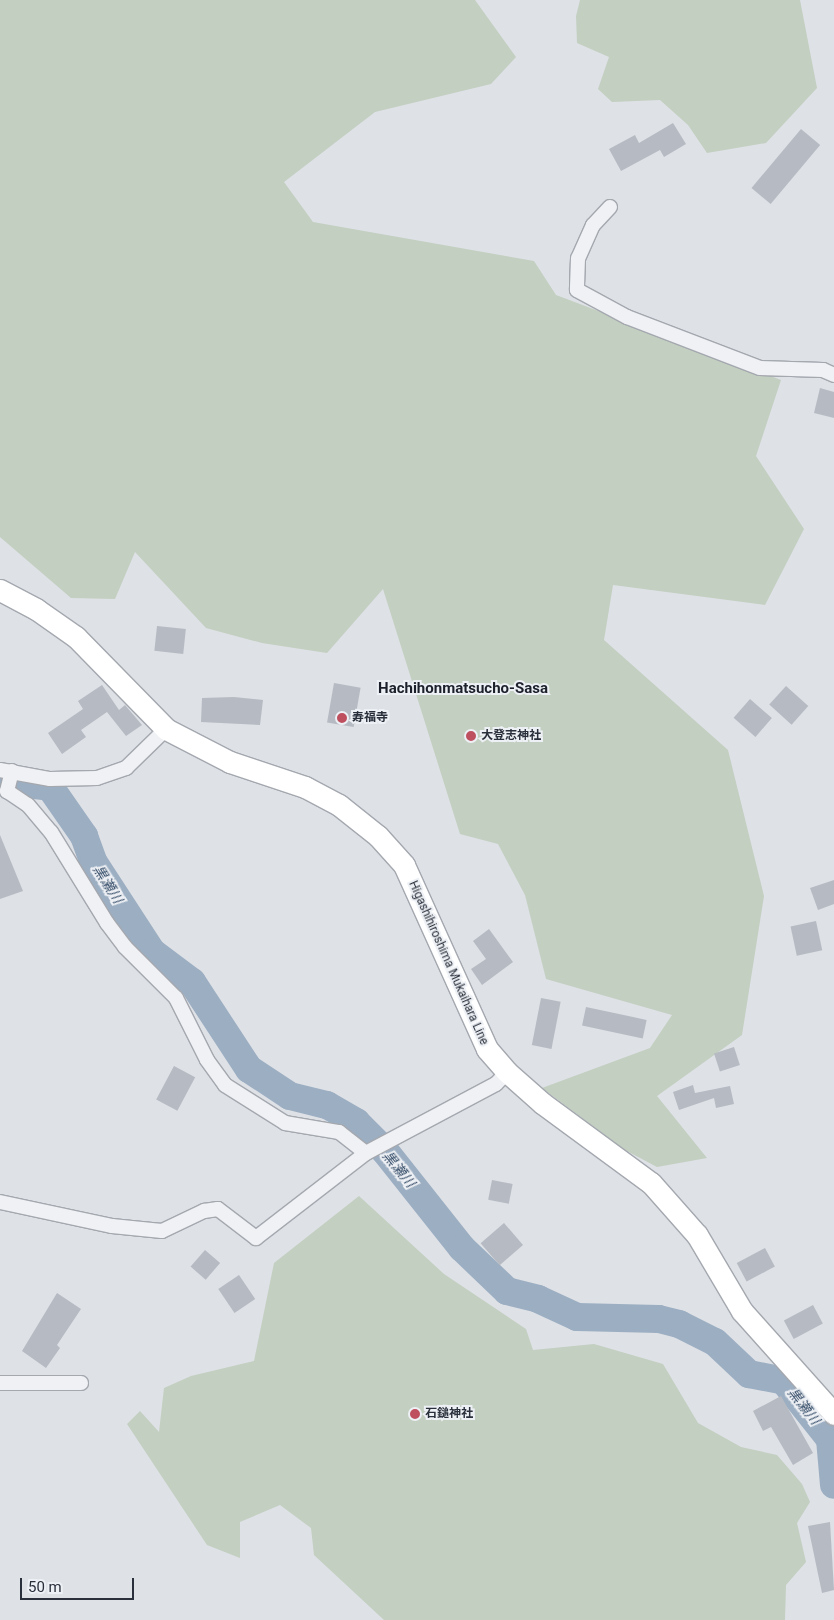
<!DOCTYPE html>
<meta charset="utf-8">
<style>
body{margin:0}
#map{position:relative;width:834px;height:1620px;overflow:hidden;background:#dee1e6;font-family:Roboto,"Noto Sans JP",sans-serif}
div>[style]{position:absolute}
.green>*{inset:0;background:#c3cfc0}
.river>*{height:28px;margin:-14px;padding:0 14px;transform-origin:14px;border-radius:14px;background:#9caec2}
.building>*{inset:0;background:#b6bac2;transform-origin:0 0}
.roads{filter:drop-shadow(1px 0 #a4a8af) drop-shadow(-1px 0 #a4a8af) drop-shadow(0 1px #a4a8af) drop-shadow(0 -1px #a4a8af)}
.minor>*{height:14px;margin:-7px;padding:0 7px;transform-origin:7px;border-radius:7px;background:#f0f1f4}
.primary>*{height:21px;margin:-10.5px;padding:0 10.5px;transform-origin:10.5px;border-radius:10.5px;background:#fff}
.dots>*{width:14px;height:14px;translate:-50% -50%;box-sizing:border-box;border:2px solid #edf0f4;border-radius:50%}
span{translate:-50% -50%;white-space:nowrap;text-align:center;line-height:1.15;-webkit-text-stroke:4px #edf0f4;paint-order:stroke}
.poi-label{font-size:12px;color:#292f3b;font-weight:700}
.left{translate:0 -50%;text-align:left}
.street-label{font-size:12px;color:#292f3b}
.water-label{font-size:14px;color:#374e6a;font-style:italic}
.quarter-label{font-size:15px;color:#1b202b;font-weight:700}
.scale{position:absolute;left:20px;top:1578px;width:114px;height:22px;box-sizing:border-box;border:2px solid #292f3b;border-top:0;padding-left:6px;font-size:15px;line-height:18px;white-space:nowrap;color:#292f3b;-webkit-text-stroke:4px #edf0f4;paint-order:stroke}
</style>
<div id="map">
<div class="green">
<i style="clip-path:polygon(0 0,475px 0,516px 57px,491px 84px,375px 112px,284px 182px,313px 222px,534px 261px,556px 295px,781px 380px,756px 456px,804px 529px,765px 605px,613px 585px,604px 640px,728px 750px,764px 896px,742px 1035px,657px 1096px,707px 1158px,657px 1167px,625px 1150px,542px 1088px,650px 1048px,672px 1015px,546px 979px,525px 895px,498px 844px,460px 834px,383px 589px,327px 653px,262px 643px,206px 628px,135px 552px,115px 599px,71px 598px,0 537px)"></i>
<i style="clip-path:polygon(580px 0,800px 0,817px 88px,766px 143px,707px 153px,688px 125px,660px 100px,612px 102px,598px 89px,609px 57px,577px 43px,576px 16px)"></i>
<i style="clip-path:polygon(359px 1196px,444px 1274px,526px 1329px,533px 1350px,594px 1344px,663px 1364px,698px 1423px,741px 1447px,777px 1455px,802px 1484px,810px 1502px,797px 1523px,806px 1562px,786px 1585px,785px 1620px,384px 1620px,314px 1555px,311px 1528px,280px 1505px,240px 1522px,240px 1558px,207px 1545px,127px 1424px,140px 1411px,159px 1432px,164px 1388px,191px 1376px,254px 1361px,274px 1263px)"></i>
</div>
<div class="river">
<i style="left:0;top:781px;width:50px;rotate:6.8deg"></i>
<i style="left:50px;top:787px;width:60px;rotate:55.2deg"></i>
<i style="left:84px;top:836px;width:29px;rotate:70deg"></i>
<i style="left:94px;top:863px;width:106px;rotate:56.9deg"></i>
<i style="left:152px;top:952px;width:50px;rotate:36.9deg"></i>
<i style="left:192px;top:982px;width:104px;rotate:56.8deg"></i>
<i style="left:249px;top:1069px;width:49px;rotate:33.4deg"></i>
<i style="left:290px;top:1096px;width:38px;rotate:14deg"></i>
<i style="left:327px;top:1105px;width:34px;rotate:30deg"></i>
<i style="left:356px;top:1122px;width:41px;rotate:45deg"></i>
<i style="left:385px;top:1151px;width:124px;rotate:51.6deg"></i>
<i style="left:462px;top:1248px;width:62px;rotate:43.7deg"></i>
<i style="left:507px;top:1291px;width:32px;rotate:14deg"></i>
<i style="left:538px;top:1299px;width:43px;rotate:24.8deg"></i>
<i style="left:577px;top:1317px;width:82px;rotate:1.4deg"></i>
<i style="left:659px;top:1319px;width:21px;rotate:14deg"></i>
<i style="left:679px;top:1324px;width:40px;rotate:26.6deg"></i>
<i style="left:715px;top:1342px;width:47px;rotate:43.3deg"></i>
<i style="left:749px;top:1374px;width:36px;rotate:11deg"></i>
<i style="left:784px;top:1381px;width:74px;rotate:51.6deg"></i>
<i style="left:830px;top:1439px;width:46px;rotate:85deg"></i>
</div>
<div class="building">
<i style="clip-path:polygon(673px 123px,686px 144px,664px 157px,660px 150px,621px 171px,609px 149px,635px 135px,639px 143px)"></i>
<i style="left:801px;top:129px;width:25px;height:77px;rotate:40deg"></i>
<i style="clip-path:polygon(820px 388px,834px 392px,834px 418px,814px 413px)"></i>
<i style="left:157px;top:626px;width:29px;height:25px;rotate:6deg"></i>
<i style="left:334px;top:683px;width:27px;height:40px;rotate:10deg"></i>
<i style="clip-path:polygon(102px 685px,119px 710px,125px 705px,142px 725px,126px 736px,107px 712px,81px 730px,86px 737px,62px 754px,48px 733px,83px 709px,78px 701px)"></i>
<i style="left:786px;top:686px;width:30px;height:25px;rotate:42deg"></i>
<i style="clip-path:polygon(234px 697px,263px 700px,260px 725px,201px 722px,202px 698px)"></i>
<i style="left:750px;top:699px;width:29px;height:25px;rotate:41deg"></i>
<i style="clip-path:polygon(0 835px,23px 891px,0 899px)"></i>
<i style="clip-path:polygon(834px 880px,834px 904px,818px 910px,810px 888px)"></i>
<i style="left:816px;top:921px;width:30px;height:26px;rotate:78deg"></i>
<i style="clip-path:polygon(489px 929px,513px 962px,482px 985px,471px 969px,486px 959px,473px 941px)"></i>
<i style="left:541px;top:998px;width:20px;height:48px;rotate:11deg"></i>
<i style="left:586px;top:1007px;width:62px;height:19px;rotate:12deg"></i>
<i style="left:734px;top:1047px;width:19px;height:21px;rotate:72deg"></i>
<i style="left:174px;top:1066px;width:24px;height:38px;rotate:28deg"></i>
<i style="clip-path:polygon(693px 1085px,695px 1093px,730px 1086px,734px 1104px,716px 1108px,714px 1098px,679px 1110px,673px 1092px)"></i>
<i style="left:492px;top:1180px;width:21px;height:20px;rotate:11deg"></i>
<i style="left:504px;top:1223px;width:29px;height:31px;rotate:49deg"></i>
<i style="left:765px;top:1248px;width:21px;height:32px;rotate:62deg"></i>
<i style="left:205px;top:1250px;width:20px;height:22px;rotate:41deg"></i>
<i style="left:239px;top:1275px;width:29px;height:25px;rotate:56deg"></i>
<i style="clip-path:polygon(57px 1293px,81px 1309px,57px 1345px,60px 1348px,46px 1368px,22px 1351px)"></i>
<i style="left:813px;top:1305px;width:21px;height:33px;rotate:62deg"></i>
<i style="clip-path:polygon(781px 1396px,813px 1453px,793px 1465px,771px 1427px,763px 1431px,753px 1411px)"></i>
<i style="clip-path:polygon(830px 1522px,834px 1590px,822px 1593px,808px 1526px)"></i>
</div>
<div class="roads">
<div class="minor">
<i style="left:610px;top:207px;width:25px;rotate:133deg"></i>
<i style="left:593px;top:225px;width:36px;rotate:114deg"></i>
<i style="left:578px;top:258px;width:32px;rotate:92deg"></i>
<i style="left:577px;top:290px;width:57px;rotate:28.4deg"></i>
<i style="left:627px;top:317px;width:142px;rotate:21deg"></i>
<i style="left:760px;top:368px;width:63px;rotate:1.8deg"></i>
<i style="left:823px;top:370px;width:12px;rotate:24deg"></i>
<i style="left:0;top:770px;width:51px;rotate:10.2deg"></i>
<i style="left:50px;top:779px;width:47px;rotate:-1.2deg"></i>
<i style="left:97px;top:778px;width:31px;rotate:-19deg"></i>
<i style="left:126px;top:768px;width:56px;rotate:-44.3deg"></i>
<i style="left:12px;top:771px;width:21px;rotate:104deg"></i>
<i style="left:7px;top:791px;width:25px;rotate:34deg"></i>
<i style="left:28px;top:805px;width:35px;rotate:50deg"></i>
<i style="left:51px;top:832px;width:107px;rotate:58.4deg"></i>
<i style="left:107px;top:923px;width:30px;rotate:53deg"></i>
<i style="left:125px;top:947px;width:72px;rotate:45deg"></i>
<i style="left:176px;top:998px;width:69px;rotate:63.4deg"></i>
<i style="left:207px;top:1060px;width:31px;rotate:54deg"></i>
<i style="left:225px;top:1085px;width:71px;rotate:32.3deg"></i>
<i style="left:285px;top:1123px;width:55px;rotate:9.5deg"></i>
<i style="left:339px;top:1132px;width:34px;rotate:38deg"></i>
<i style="left:0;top:1202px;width:115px;rotate:12.1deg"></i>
<i style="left:112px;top:1226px;width:50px;rotate:5.7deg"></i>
<i style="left:162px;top:1231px;width:47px;rotate:-25.5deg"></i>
<i style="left:204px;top:1211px;width:14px;rotate:-8deg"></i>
<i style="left:218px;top:1209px;width:48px;rotate:37.3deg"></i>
<i style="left:256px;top:1238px;width:139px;rotate:-37.7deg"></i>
<i style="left:366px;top:1153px;width:147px;rotate:-28deg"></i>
<i style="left:496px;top:1084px;width:16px;rotate:-47deg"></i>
<i style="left:0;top:1383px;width:81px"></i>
</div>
<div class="primary">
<i style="left:0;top:590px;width:41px;rotate:27.8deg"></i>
<i style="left:36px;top:609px;width:49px;rotate:35deg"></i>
<i style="left:76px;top:637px;width:129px;rotate:45.6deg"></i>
<i style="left:166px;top:729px;width:72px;rotate:27.3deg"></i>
<i style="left:230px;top:762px;width:79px;rotate:18.4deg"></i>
<i style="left:305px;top:787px;width:38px;rotate:28deg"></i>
<i style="left:339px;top:805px;width:50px;rotate:38.5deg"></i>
<i style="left:378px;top:836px;width:39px;rotate:48deg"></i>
<i style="left:404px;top:865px;width:202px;rotate:65.7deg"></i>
<i style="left:487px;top:1049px;width:30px;rotate:49deg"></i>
<i style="left:507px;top:1072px;width:47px;rotate:41.5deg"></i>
<i style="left:542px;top:1103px;width:135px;rotate:36.3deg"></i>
<i style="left:651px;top:1183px;width:69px;rotate:48.5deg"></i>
<i style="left:697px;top:1235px;width:88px;rotate:59.4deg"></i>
<i style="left:742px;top:1311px;width:138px;rotate:48.2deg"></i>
</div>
</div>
<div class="dots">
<i style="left:342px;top:718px;background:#be4f5f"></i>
<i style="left:471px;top:736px;background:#be4f5f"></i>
<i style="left:415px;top:1414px;background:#be4f5f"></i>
</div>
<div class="poi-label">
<span class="left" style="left:352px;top:718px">寿福寺</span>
<span class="left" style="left:481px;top:736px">大登志神社</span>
<span class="left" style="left:425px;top:1414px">石鎚神社</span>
</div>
<div class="street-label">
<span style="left:448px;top:963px;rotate:66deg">Higashihiroshima Mukaihara Line</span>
</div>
<div class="water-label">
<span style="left:108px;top:884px;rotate:58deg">黒瀬川</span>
<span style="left:399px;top:1169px;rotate:51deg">黒瀬川</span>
<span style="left:804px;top:1406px;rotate:52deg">黒瀬川</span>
</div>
<div class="quarter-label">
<span style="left:463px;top:689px">Hachihonmatsucho-Sasa</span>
</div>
<div class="scale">50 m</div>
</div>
